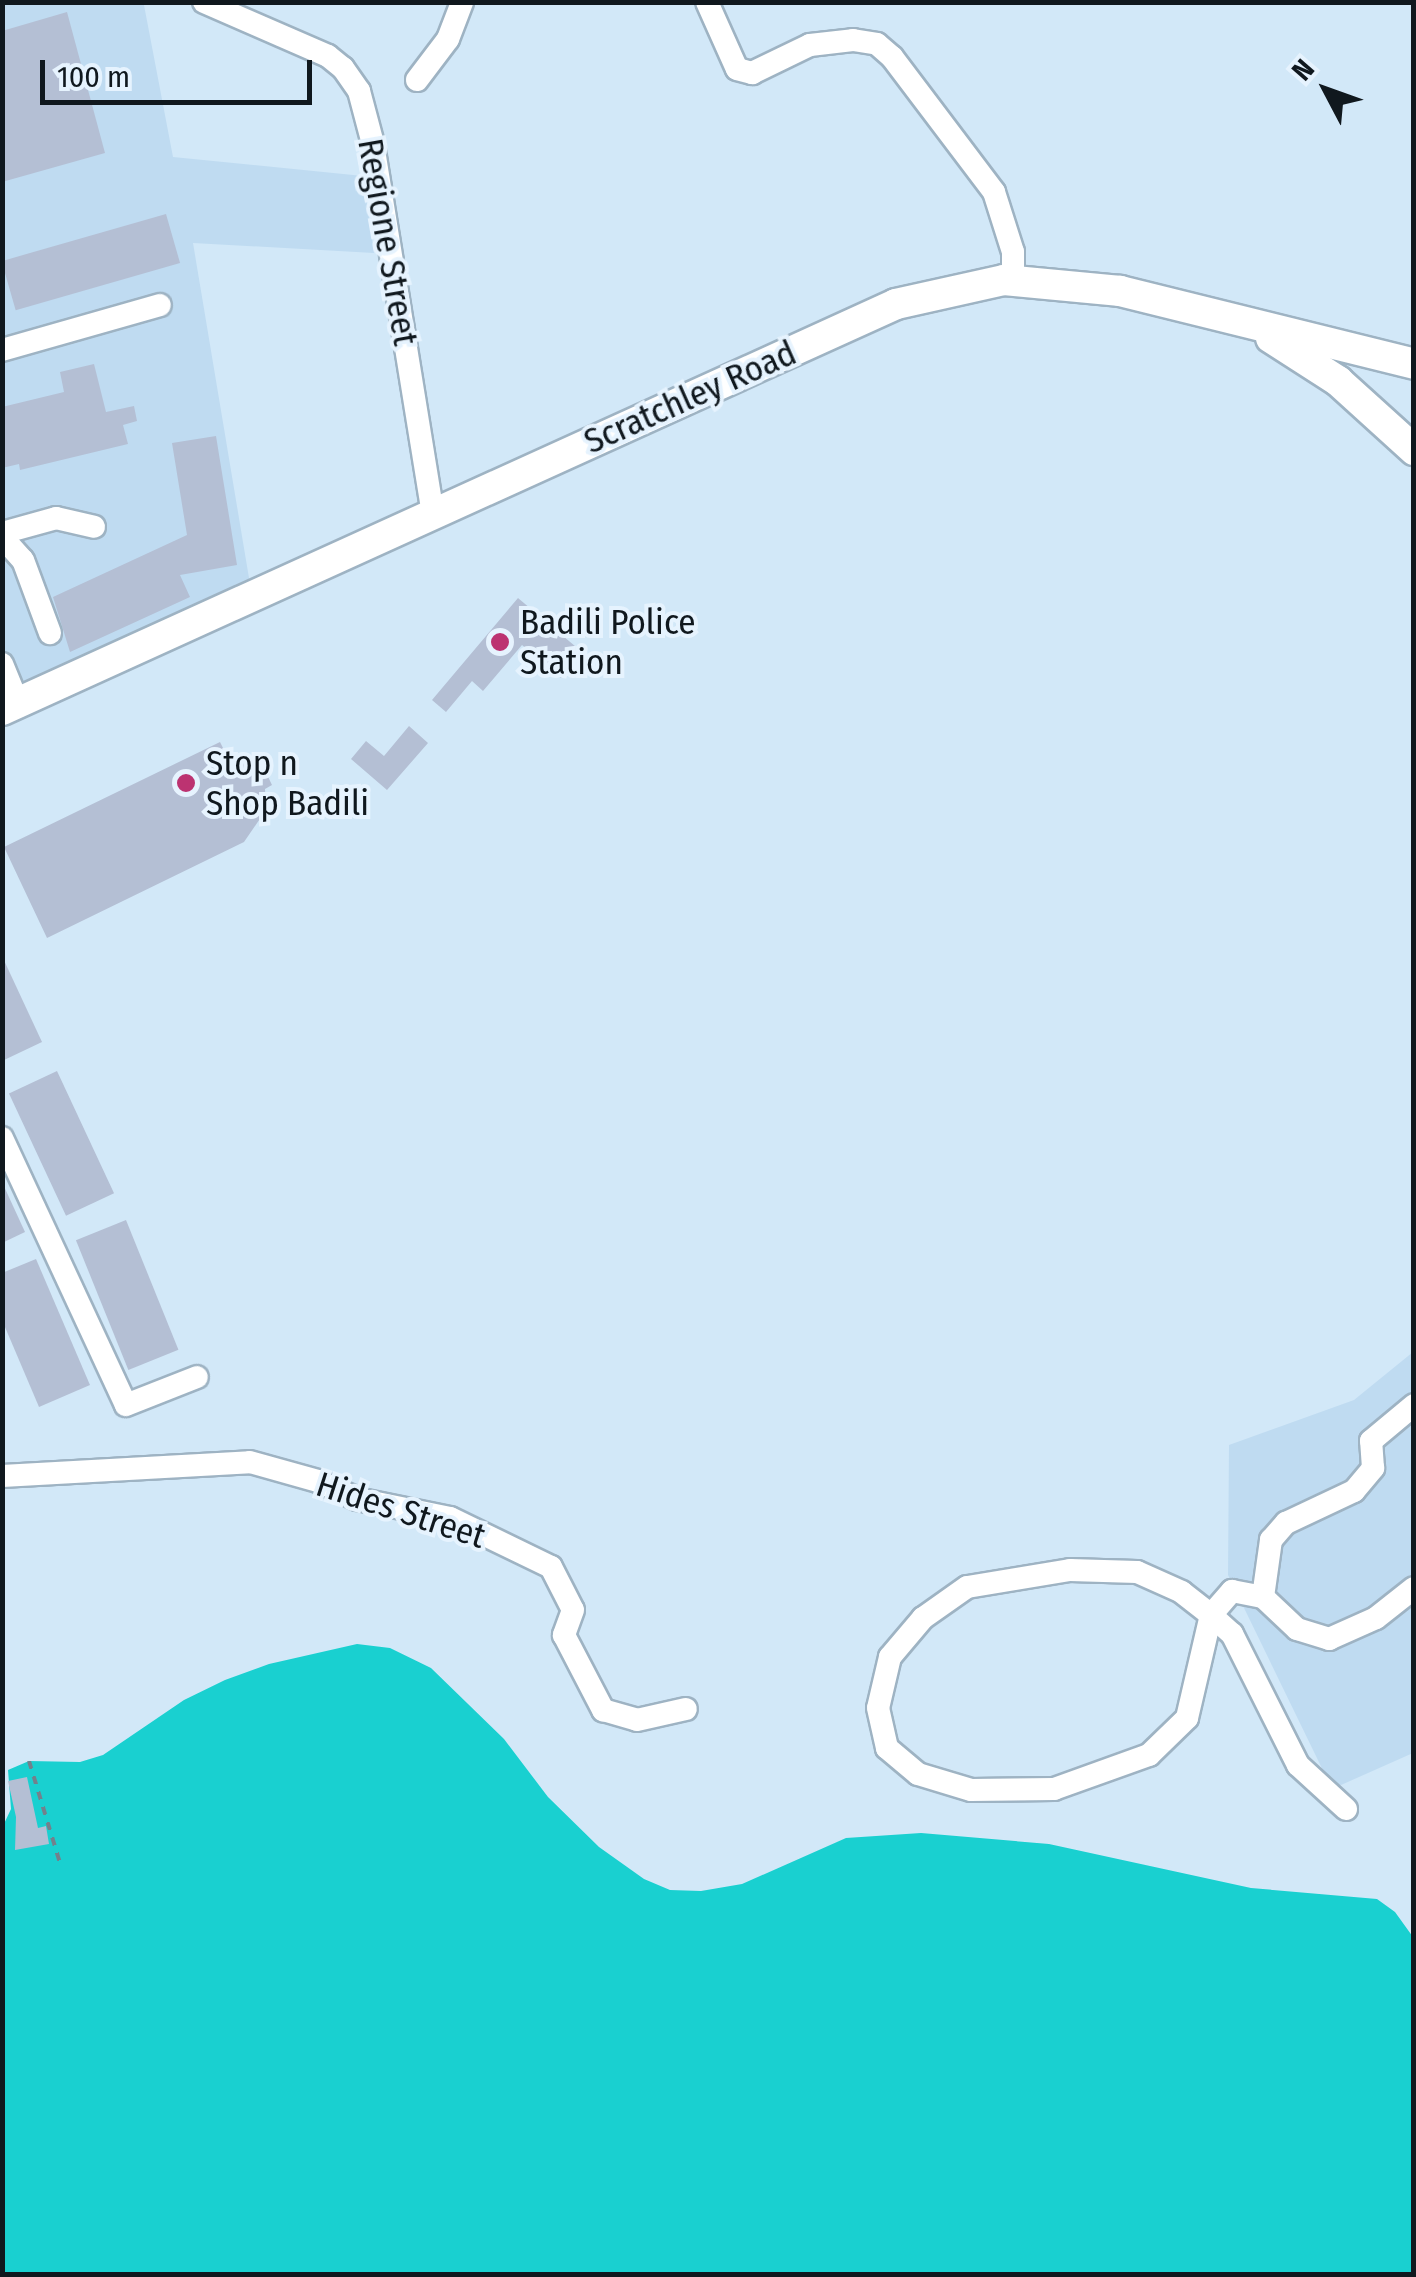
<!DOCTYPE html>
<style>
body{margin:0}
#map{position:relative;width:1416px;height:2277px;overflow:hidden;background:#d2e8f8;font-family:"Fira Sans Condensed",sans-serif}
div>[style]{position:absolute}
.built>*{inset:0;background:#bfdbf1}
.water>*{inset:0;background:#19d0d0}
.building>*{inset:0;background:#b4bfd4;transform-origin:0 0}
.path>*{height:4px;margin-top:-2px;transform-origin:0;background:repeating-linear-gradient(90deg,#72818c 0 8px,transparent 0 16px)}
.roads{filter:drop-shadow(2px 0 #9eb3c3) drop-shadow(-2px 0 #9eb3c3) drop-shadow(0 2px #9eb3c3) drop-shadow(0 -2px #9eb3c3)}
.minor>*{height:22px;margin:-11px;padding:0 11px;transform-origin:11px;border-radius:11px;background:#fff}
.major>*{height:30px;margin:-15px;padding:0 15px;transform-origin:15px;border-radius:15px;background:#fff}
.dots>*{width:28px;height:28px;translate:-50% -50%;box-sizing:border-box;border:5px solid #e6f3fe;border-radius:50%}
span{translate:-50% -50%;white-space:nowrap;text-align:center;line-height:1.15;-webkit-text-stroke:8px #e6f3fe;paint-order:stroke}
.street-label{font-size:35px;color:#10181e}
.poi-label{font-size:35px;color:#10181e}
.left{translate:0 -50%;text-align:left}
.frame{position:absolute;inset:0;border:5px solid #10181e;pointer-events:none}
.north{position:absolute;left:1276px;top:40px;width:100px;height:100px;-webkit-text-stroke:8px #e6f3fe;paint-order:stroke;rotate:311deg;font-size:28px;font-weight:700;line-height:40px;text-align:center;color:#10181e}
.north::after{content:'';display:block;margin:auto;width:35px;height:45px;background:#10181e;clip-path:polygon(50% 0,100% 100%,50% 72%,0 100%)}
.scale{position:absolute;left:40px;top:60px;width:272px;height:45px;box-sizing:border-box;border:5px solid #10181e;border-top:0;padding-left:12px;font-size:30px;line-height:35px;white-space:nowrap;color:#10181e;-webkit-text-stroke:8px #e6f3fe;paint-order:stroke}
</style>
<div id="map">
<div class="built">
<i style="clip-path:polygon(138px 2px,144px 5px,173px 157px,363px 176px,374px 253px,193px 243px,250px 584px,2px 694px,2px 3px)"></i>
<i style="clip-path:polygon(1413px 1352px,1413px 1753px,1332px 1789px,1228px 1575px,1229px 1445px,1354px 1400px)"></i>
</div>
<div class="water">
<i style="clip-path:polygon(357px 1644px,390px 1648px,431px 1668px,504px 1739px,548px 1797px,599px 1847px,644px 1879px,670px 1890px,701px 1891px,742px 1884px,846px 1838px,921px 1833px,1049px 1844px,1251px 1888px,1377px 1899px,1395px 1912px,1413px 1937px,1413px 2274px,3px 2274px,2px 1828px,11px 1809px,8px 1770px,29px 1761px,80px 1762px,103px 1755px,184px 1700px,225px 1680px,269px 1664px)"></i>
</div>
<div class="building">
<i style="clip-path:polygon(67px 12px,105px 153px,2px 182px,2px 31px)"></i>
<i style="left:166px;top:214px;width:51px;height:171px;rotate:74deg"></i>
<i style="clip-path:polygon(94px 364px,106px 412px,134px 406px,137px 421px,123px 425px,128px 444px,20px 470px,19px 464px,2px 468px,2px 407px,64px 392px,60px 372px)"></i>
<i style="clip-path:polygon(216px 436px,237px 565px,180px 575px,190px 597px,70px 652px,53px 597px,187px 535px,172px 443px)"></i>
<i style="clip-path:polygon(518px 598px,582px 652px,561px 678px,522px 645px,483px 691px,472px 681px,446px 712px,432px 700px)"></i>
<i style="clip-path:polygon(409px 726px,428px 743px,387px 790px,351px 759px,366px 741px,384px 756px)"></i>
<i style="clip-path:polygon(220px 742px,233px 768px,258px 756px,272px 785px,265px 789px,266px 810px,244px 842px,47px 938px,4px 847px)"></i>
<i style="clip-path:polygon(2px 956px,42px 1042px,2px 1061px)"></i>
<i style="left:57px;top:1071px;width:135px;height:53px;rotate:65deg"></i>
<i style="clip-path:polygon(2px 1182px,25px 1232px,2px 1243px)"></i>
<i style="left:126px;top:1220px;width:140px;height:54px;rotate:68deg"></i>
<i style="clip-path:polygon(36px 1259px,90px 1385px,39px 1407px,2px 1320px,2px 1273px)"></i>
<i style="clip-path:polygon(27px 1777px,38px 1828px,46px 1826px,49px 1844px,15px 1850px,16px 1817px,8px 1781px)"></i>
</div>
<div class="path">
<i style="left:29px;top:1761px;width:107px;rotate:73.1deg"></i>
</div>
<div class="roads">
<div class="minor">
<i style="left:204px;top:2px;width:135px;rotate:23.5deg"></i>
<i style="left:328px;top:56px;width:19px;rotate:39deg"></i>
<i style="left:343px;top:68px;width:28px;rotate:55deg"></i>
<i style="left:359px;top:91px;width:55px;rotate:75.2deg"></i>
<i style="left:373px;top:144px;width:375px;rotate:80.8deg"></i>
<i style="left:707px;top:2px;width:73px;rotate:65.9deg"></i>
<i style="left:737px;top:69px;width:16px;rotate:15deg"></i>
<i style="left:752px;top:73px;width:64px;rotate:-25.8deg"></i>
<i style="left:810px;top:45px;width:43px;rotate:-6.6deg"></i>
<i style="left:853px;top:40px;width:24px;rotate:9deg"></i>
<i style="left:877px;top:44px;width:20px;rotate:41deg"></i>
<i style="left:892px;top:57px;width:169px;rotate:52.9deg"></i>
<i style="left:994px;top:192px;width:63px;rotate:72.4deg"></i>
<i style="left:1013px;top:252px;width:29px;rotate:90deg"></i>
<i style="left:417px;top:80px;width:51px;rotate:-52.9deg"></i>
<i style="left:448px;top:39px;width:40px;rotate:-69deg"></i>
<i style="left:2px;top:350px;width:164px;rotate:-15.9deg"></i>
<i style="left:2px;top:533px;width:56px;rotate:-15.5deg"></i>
<i style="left:56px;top:518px;width:39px;rotate:13deg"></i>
<i style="left:2px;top:537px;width:31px;rotate:48deg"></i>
<i style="left:23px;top:560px;width:78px;rotate:69.7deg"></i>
<i style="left:2px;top:664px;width:42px;rotate:67.7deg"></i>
<i style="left:2px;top:1138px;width:294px;rotate:65.1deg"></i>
<i style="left:126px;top:1405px;width:76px;rotate:-21.5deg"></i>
<i style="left:2px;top:1476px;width:248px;rotate:-3.2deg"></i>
<i style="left:250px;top:1462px;width:71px;rotate:15.6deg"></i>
<i style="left:318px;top:1481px;width:43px;rotate:24.8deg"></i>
<i style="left:357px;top:1499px;width:95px;rotate:11.5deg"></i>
<i style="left:450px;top:1518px;width:112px;rotate:25.9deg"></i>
<i style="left:551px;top:1567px;width:48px;rotate:62.9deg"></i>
<i style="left:573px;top:1610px;width:27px;rotate:110deg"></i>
<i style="left:564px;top:1635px;width:85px;rotate:62.5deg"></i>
<i style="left:603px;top:1710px;width:35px;rotate:16deg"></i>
<i style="left:637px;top:1720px;width:50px;rotate:-12.7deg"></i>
<i style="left:1263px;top:1597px;width:58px;rotate:-82deg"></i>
<i style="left:1271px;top:1540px;width:23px;rotate:-49deg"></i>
<i style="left:1286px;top:1523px;width:75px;rotate:-25.2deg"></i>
<i style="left:1354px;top:1491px;width:30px;rotate:-50deg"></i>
<i style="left:1373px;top:1468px;width:27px;rotate:-94deg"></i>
<i style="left:1371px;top:1441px;width:56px;rotate:-39.9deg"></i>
<i style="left:1346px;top:1809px;width:65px;rotate:-137.5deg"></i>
<i style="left:1298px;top:1765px;width:147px;rotate:-116.7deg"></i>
<i style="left:1232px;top:1634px;width:28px;rotate:-138deg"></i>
<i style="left:1211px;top:1615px;width:37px;rotate:-142deg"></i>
<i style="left:1182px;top:1592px;width:49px;rotate:-156deg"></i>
<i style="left:1137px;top:1572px;width:67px;rotate:-178.3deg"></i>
<i style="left:1070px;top:1570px;width:104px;rotate:170.6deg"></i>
<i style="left:967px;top:1587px;width:54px;rotate:144.8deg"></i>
<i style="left:923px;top:1618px;width:51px;rotate:130.2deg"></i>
<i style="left:890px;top:1657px;width:52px;rotate:103.2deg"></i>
<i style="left:878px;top:1708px;width:41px;rotate:77.3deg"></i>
<i style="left:887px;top:1748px;width:40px;rotate:40deg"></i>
<i style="left:918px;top:1774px;width:55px;rotate:16.8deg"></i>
<i style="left:971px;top:1790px;width:83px;rotate:-0.7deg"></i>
<i style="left:1054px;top:1789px;width:101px;rotate:-19.7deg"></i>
<i style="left:1149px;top:1755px;width:53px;rotate:-44.2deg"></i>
<i style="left:1187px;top:1718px;width:106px;rotate:-76.9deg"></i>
<i style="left:1211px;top:1615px;width:32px;rotate:-49deg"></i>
<i style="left:1232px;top:1591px;width:32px;rotate:11deg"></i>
<i style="left:1263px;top:1597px;width:47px;rotate:43.3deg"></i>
<i style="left:1297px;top:1629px;width:34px;rotate:17deg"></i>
<i style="left:1329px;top:1639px;width:51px;rotate:-24.1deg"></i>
<i style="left:1376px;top:1618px;width:48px;rotate:-38.3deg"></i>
</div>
<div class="major">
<i style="left:1271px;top:338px;width:80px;rotate:32.7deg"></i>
<i style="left:1338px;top:381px;width:103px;rotate:42.2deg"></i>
<i style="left:2px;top:710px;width:982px;rotate:-24.42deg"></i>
<i style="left:896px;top:304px;width:111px;rotate:-12.5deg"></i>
<i style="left:1004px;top:280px;width:117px;rotate:5.4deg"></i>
<i style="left:1120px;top:291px;width:303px;rotate:13.9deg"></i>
</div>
</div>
<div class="dots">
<i style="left:500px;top:642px;background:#bc3371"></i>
<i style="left:186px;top:783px;background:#bc3371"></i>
</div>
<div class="street-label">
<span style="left:388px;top:242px;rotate:80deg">Regione Street</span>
<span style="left:690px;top:397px;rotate:-24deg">Scratchley Road</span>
<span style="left:401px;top:1510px;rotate:18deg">Hides Street</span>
</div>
<div class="poi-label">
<span class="left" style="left:520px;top:642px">Badili Police<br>Station</span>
<span class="left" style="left:206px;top:783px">Stop n<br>Shop Badili</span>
</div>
<div class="frame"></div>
<div class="north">N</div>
<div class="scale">100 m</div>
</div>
